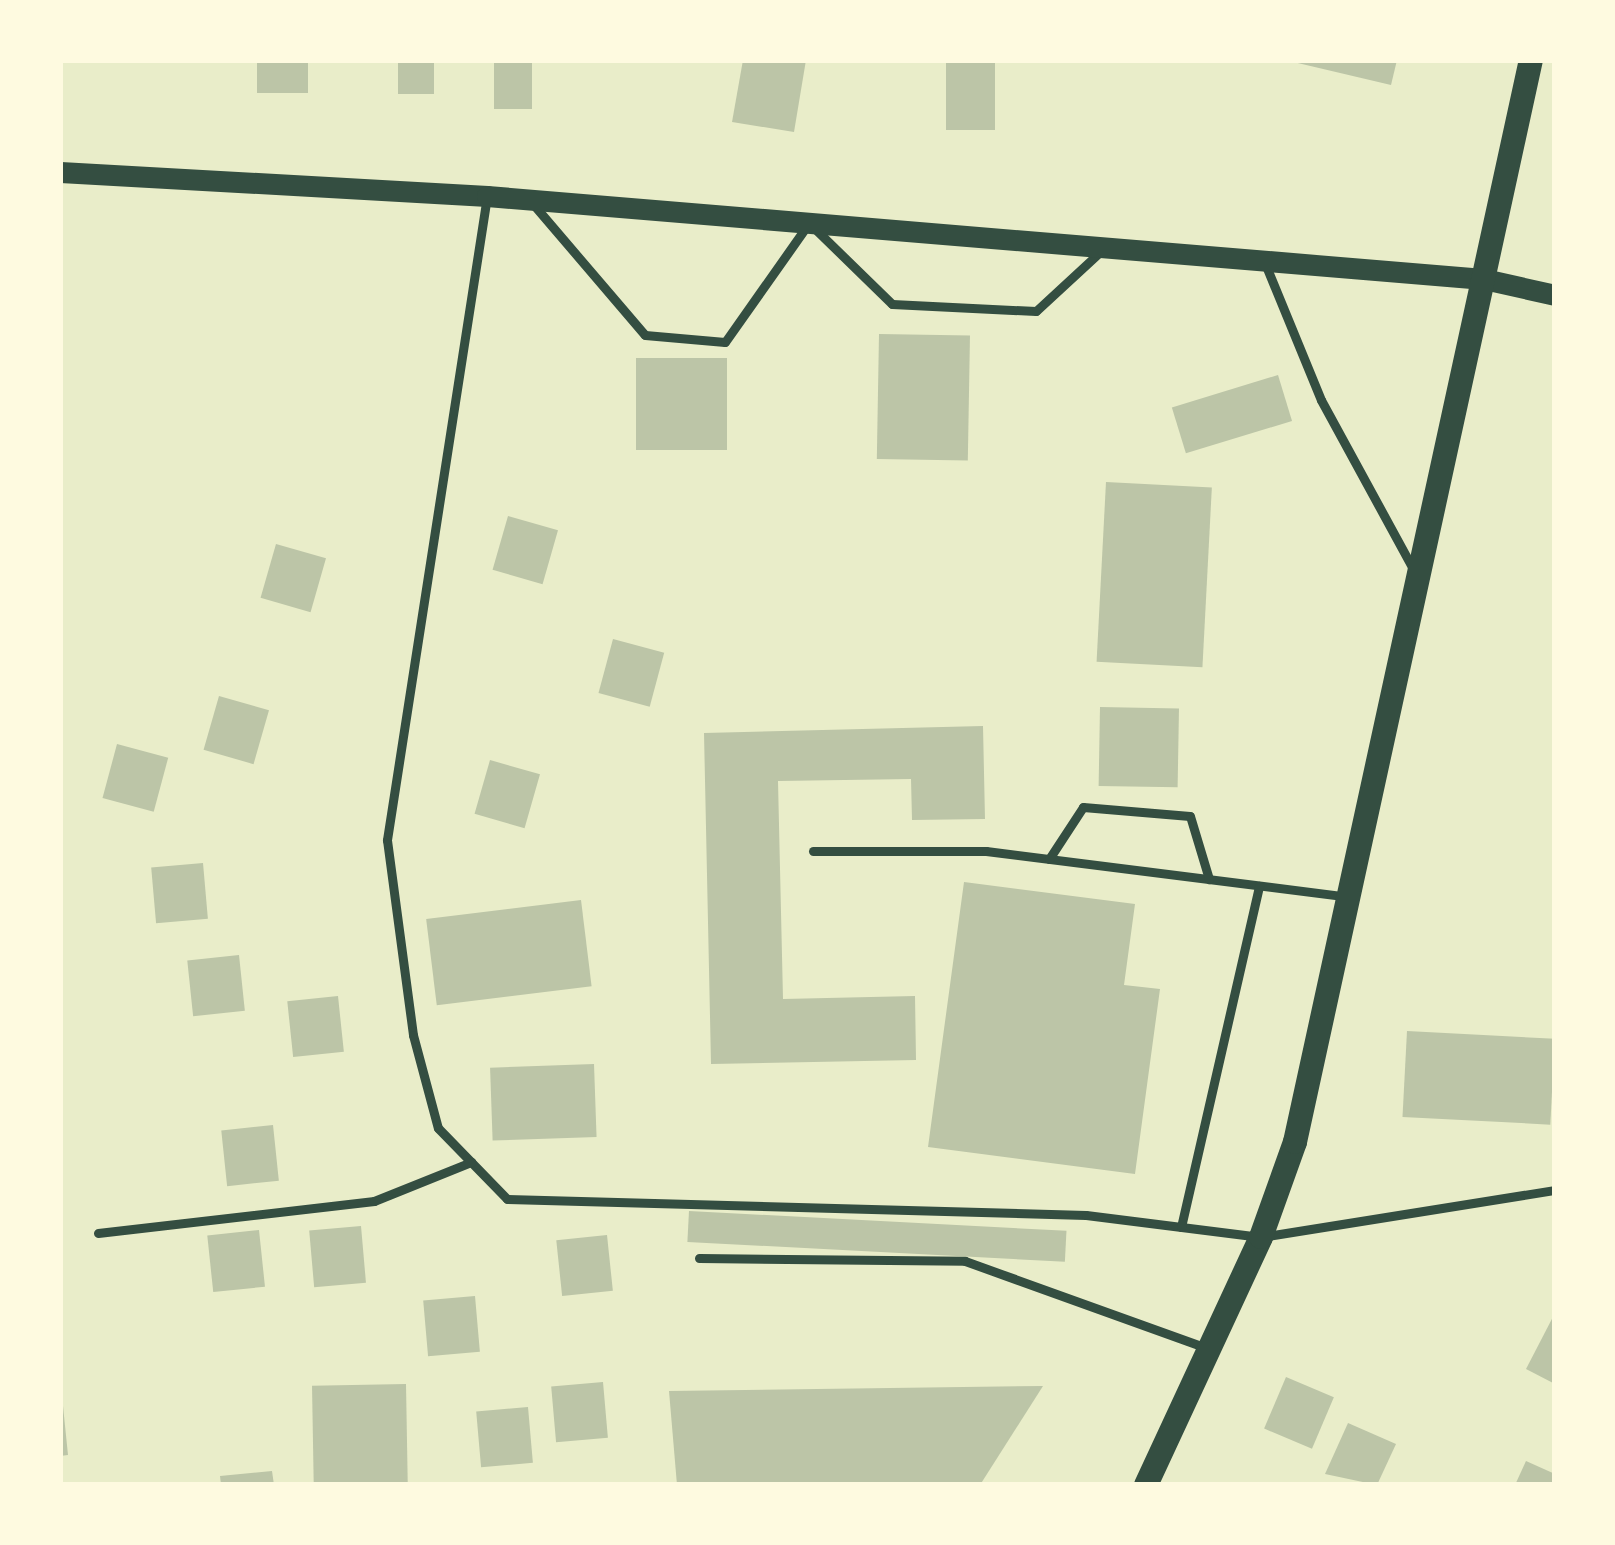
<!DOCTYPE html>
<style>
body{margin:0}
#map{position:relative;width:1615px;height:1545px;overflow:hidden;background:#e9edc9;font-family:Helvetica,sans-serif}
div>[style]{position:absolute}
.building>*{inset:0;background:#bcc5a7;transform-origin:0 0}
.service>*{height:9px;margin:-4.5px;padding:0 4.5px;transform-origin:4.5px;border-radius:4.5px;background:#344e41}
.tertiary>*{height:21px;margin:-10.5px;padding:0 10.5px;transform-origin:10.5px;border-radius:10.5px;background:#344e41}
.secondary>*{height:24px;margin:-12px;padding:0 12px;transform-origin:12px;border-radius:12px;background:#344e41}
span{translate:-50% -50%;white-space:nowrap;text-align:center;line-height:1.15;-webkit-text-stroke:12px #fefae0;paint-order:stroke}
.frame{position:absolute;inset:0;border:63px solid #fefae0;pointer-events:none}
</style>
<div id="map">
<div class="building">
<i style="left:257px;top:60px;width:51px;height:33px"></i>
<i style="left:398px;top:60px;width:36px;height:34px"></i>
<i style="left:494px;top:60px;width:38px;height:49px"></i>
<i style="clip-path:polygon(743px 60px,806px 60px,794px 132px,732px 122px)"></i>
<i style="left:946px;top:60px;width:49px;height:70px"></i>
<i style="clip-path:polygon(1285px 60px,1397px 60px,1391px 85px)"></i>
<i style="left:879px;top:334px;width:91px;height:125px;rotate:1deg"></i>
<i style="left:727px;top:358px;width:92px;height:91px;rotate:90deg"></i>
<i style="left:1278px;top:375px;width:48px;height:111px;rotate:73deg"></i>
<i style="left:1106px;top:482px;width:106px;height:180px;rotate:3deg"></i>
<i style="left:508px;top:516px;width:52px;height:56px;rotate:16deg"></i>
<i style="left:276px;top:544px;width:52px;height:56px;rotate:16deg"></i>
<i style="left:613px;top:639px;width:53px;height:56px;rotate:15deg"></i>
<i style="left:219px;top:696px;width:52px;height:56px;rotate:16deg"></i>
<i style="left:1100px;top:707px;width:79px;height:79px;rotate:1deg"></i>
<i style="clip-path:polygon(983px 726px,985px 819px,912px 820px,911px 779px,778px 781px,783px 999px,915px 996px,916px 1060px,711px 1064px,704px 733px)"></i>
<i style="left:117px;top:744px;width:53px;height:56px;rotate:15deg"></i>
<i style="left:490px;top:760px;width:52px;height:56px;rotate:16deg"></i>
<i style="left:203px;top:863px;width:56px;height:52px;rotate:85deg"></i>
<i style="clip-path:polygon(964px 882px,1135px 904px,1124px 985px,1160px 989px,1135px 1174px,928px 1147px)"></i>
<i style="left:581px;top:900px;width:87px;height:156px;rotate:83deg"></i>
<i style="left:239px;top:955px;width:56px;height:52px;rotate:84deg"></i>
<i style="left:338px;top:996px;width:56px;height:51px;rotate:84deg"></i>
<i style="left:1407px;top:1031px;width:148px;height:86px;rotate:3deg"></i>
<i style="left:594px;top:1064px;width:73px;height:104px;rotate:88deg"></i>
<i style="left:273px;top:1125px;width:56px;height:52px;rotate:84deg"></i>
<i style="left:689px;top:1211px;width:378px;height:31px;rotate:3deg"></i>
<i style="left:361px;top:1226px;width:57px;height:52px;rotate:85deg"></i>
<i style="left:259px;top:1230px;width:57px;height:52px;rotate:84deg"></i>
<i style="left:607px;top:1235px;width:56px;height:51px;rotate:84deg"></i>
<i style="left:475px;top:1296px;width:56px;height:52px;rotate:85deg"></i>
<i style="clip-path:polygon(1555px 1313px,1555px 1384px,1526px 1369px)"></i>
<i style="left:1286px;top:1377px;width:52px;height:56px;rotate:23deg"></i>
<i style="left:603px;top:1382px;width:56px;height:52px;rotate:85deg"></i>
<i style="left:406px;top:1384px;width:101px;height:94px;rotate:89deg"></i>
<i style="clip-path:polygon(1043px 1386px,980px 1485px,677px 1485px,669px 1391px)"></i>
<i style="clip-path:polygon(63px 1406px,68px 1455px,60px 1456px,60px 1407px)"></i>
<i style="left:528px;top:1407px;width:56px;height:52px;rotate:85deg"></i>
<i style="clip-path:polygon(1348px 1423px,1396px 1444px,1377px 1485px,1325px 1474px)"></i>
<i style="clip-path:polygon(1526px 1461px,1555px 1474px,1555px 1485px,1515px 1485px)"></i>
<i style="clip-path:polygon(272px 1471px,274px 1485px,221px 1485px,220px 1476px)"></i>
</div>
<div class="service">
<i style="left:487px;top:196px;width:652px;rotate:98.83deg"></i>
<i style="left:387px;top:840px;width:197px;rotate:82.4deg"></i>
<i style="left:413px;top:1035px;width:96px;rotate:75deg"></i>
<i style="left:438px;top:1128px;width:99px;rotate:45.8deg"></i>
<i style="left:507px;top:1199px;width:579px;rotate:1.58deg"></i>
<i style="left:1086px;top:1215px;width:176px;rotate:7.2deg"></i>
<i style="left:1261px;top:1237px;width:298px;rotate:-9.1deg"></i>
<i style="left:533px;top:204px;width:172px;rotate:49.5deg"></i>
<i style="left:645px;top:335px;width:80px;rotate:5deg"></i>
<i style="left:725px;top:342px;width:146px;rotate:-54.8deg"></i>
<i style="left:809px;top:223px;width:116px;rotate:44.3deg"></i>
<i style="left:892px;top:304px;width:144px;rotate:2.8deg"></i>
<i style="left:1036px;top:311px;width:87px;rotate:-42.7deg"></i>
<i style="left:1264px;top:261px;width:150px;rotate:67.7deg"></i>
<i style="left:1321px;top:400px;width:192px;rotate:61.4deg"></i>
<i style="left:813px;top:851px;width:173px"></i>
<i style="left:986px;top:851px;width:360px;rotate:7.2deg"></i>
<i style="left:1049px;top:859px;width:62px;rotate:-56.8deg"></i>
<i style="left:1083px;top:807px;width:107px;rotate:4.8deg"></i>
<i style="left:1190px;top:816px;width:66px;rotate:73.2deg"></i>
<i style="left:1181px;top:1227px;width:350px;rotate:-77.1deg"></i>
<i style="left:98px;top:1233px;width:278px;rotate:-6.6deg"></i>
<i style="left:374px;top:1201px;width:105px;rotate:-21.9deg"></i>
<i style="left:699px;top:1258px;width:266px;rotate:0.6deg"></i>
<i style="left:965px;top:1261px;width:254px;rotate:19.8deg"></i>
</div>
<div class="tertiary">
<i style="left:60px;top:172px;width:428px;rotate:3.2deg"></i>
<i style="left:487px;top:196px;width:1000px;rotate:4.76deg"></i>
<i style="left:1484px;top:279px;width:73px;rotate:12.7deg"></i>
</div>
<div class="secondary">
<i style="left:1146px;top:1485px;width:273px;rotate:-65.1deg"></i>
<i style="left:1261px;top:1237px;width:101px;rotate:-70.3deg"></i>
<i style="left:1295px;top:1142px;width:1107px;rotate:-77.7deg"></i>
</div>
<div class="frame"></div>
</div>
